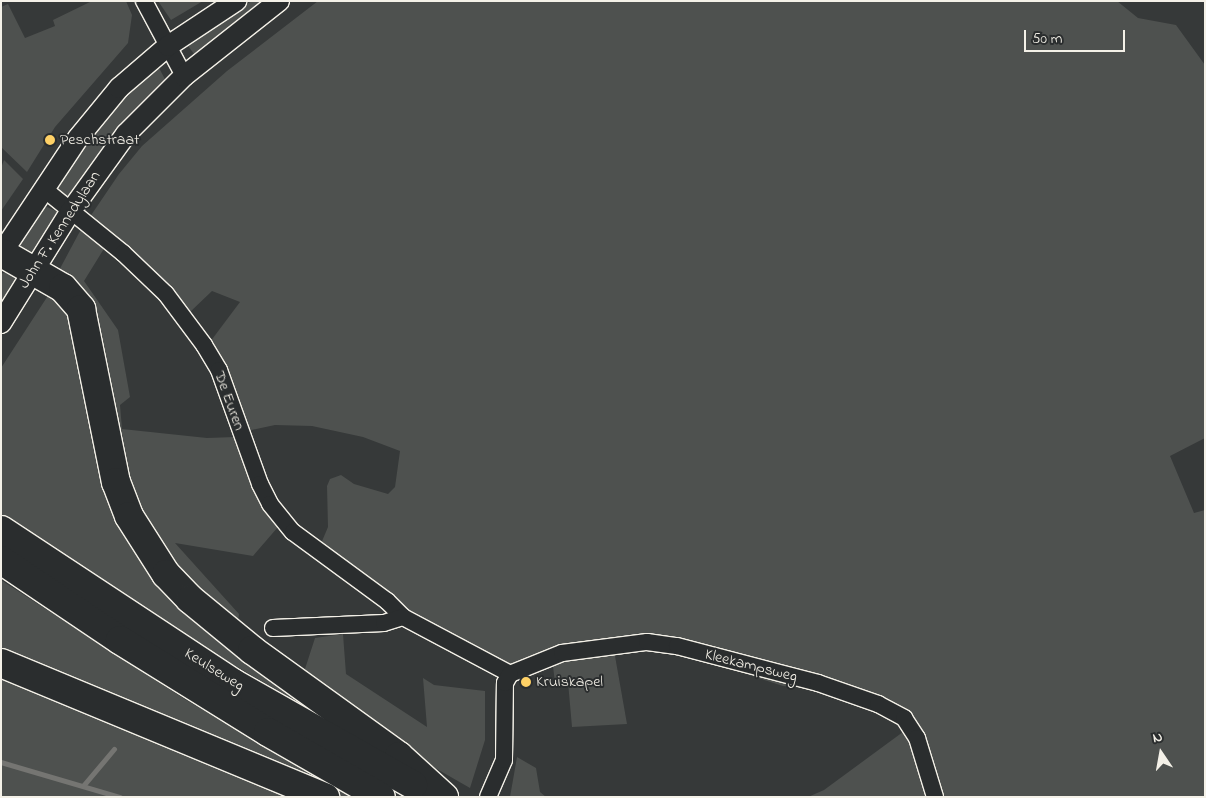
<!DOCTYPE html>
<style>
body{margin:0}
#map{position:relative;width:1206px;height:798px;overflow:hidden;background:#363939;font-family:"Indie Flower",sans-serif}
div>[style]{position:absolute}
.green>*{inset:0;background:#4e514f}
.stream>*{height:4.5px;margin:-2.25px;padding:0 2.25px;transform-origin:2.25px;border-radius:2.25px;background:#757572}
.roads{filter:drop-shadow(1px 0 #f4f1e8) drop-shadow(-1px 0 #f4f1e8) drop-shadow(0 1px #f4f1e8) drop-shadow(0 -1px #f4f1e8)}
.minor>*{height:16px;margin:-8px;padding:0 8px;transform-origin:8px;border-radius:8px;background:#2a2d2e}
.tertiary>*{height:20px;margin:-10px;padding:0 10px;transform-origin:10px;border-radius:10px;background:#2a2d2e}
.trunk>*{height:28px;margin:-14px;padding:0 14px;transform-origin:14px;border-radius:14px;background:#2a2d2e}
.dots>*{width:14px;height:14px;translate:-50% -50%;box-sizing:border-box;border:2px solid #2a2d2e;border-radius:50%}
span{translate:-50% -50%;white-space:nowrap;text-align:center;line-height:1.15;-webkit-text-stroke:4px #2a2d2e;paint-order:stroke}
.poi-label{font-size:16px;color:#f4f1e8}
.left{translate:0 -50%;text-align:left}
.street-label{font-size:16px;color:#f4f1e8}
.frame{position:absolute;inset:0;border:2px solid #f4f1e8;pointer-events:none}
.north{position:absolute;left:1136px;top:728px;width:50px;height:50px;-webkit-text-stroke:4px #2a2d2e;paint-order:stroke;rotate:348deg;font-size:14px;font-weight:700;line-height:20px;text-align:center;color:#f4f1e8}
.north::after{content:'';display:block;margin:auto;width:18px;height:22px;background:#f4f1e8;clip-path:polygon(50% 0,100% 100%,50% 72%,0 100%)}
.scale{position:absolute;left:1024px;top:30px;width:101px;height:22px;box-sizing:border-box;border:2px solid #f4f1e8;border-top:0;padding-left:6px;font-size:15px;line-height:18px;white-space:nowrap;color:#f4f1e8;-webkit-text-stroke:4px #2a2d2e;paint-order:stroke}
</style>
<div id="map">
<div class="green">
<i style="clip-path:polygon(92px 1px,126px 1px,132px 15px,128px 43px,55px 127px,27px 172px,1px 147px,1px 7px,8px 4px,25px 38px,55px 26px,53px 20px)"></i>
<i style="clip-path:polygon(158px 1px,203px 1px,171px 20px)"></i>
<i style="clip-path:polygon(252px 1px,266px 1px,194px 54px,186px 43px,212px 22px)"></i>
<i style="clip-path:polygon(318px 1px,1117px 1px,1138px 18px,1176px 25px,1205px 65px,1205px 438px,1170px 456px,1194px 513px,1205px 510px,1205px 797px,808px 797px,824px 790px,907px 729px,902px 720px,812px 689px,783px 686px,685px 654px,652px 648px,617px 650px,615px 656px,627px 724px,572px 727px,568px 682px,555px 683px,553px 666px,537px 673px,531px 661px,512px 668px,487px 660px,376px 593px,317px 553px,328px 527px,327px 486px,330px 479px,341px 475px,354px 484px,388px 494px,395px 487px,400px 451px,363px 437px,312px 426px,275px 425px,242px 432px,223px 377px,207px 346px,240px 302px,212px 291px,189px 313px,144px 264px,118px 241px,110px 239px,84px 281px,118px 330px,130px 397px,120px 405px,122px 429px,207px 438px,235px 437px,261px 500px,278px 527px,253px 556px,175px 543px,239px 614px,238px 622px,304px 672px,315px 638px,343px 634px,346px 674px,427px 727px,423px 678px,434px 685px,485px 691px,485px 740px,470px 788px,402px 749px,208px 607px,176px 574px,152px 541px,128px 495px,119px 470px,88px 317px,72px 289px,56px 276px,79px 233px,119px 174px,142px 146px,227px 71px)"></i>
<i style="clip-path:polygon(158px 66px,168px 85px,142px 106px,92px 163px,72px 195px,66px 198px,56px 192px,78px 154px,104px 120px,135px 85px)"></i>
<i style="clip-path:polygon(4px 160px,23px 179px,1px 211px,1px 168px)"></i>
<i style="clip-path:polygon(47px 207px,58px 212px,57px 217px,35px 254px,28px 256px,21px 248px,21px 241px,41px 210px)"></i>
<i style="clip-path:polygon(8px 271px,16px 274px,16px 280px,1px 305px,1px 274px)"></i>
<i style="clip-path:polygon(51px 291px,71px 312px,145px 555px,379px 749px,172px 629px,1px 514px,1px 368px)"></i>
<i style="clip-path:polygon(1px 580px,186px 700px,352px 797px,333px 797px,1px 659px)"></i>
<i style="clip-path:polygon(1px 675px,290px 797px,1px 797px)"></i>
<i style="clip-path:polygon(517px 757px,536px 768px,540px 792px,546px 797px,510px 797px)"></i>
</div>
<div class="stream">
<i style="left:1px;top:762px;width:124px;rotate:16.4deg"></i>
<i style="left:83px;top:786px;width:48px;rotate:-50deg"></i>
</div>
<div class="roads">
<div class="minor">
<i style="left:144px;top:1px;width:85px;rotate:61.9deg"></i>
<i style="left:44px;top:189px;width:102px;rotate:39deg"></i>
<i style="left:123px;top:253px;width:59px;rotate:43.6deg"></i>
<i style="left:166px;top:294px;width:64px;rotate:53.3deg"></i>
<i style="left:204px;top:345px;width:29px;rotate:59deg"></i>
<i style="left:219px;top:370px;width:121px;rotate:70.2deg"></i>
<i style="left:260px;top:484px;width:22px;rotate:63deg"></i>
<i style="left:270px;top:504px;width:36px;rotate:51deg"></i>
<i style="left:293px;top:532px;width:117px;rotate:36.3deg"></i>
<i style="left:387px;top:601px;width:23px;rotate:45deg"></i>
<i style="left:403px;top:617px;width:121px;rotate:28deg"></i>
<i style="left:273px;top:628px;width:111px;rotate:-2.6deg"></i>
<i style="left:384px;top:623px;width:20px;rotate:-18deg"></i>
<i style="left:510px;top:674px;width:56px;rotate:-22deg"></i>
<i style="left:562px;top:653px;width:86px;rotate:-7.4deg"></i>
<i style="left:647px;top:642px;width:30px;rotate:8deg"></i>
<i style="left:677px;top:646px;width:146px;rotate:14.7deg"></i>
<i style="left:818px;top:683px;width:64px;rotate:19.3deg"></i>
<i style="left:878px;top:704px;width:30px;rotate:28deg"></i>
<i style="left:904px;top:718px;width:24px;rotate:57deg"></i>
<i style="left:917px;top:738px;width:62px;rotate:73deg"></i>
<i style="left:488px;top:797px;width:40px;rotate:-66.6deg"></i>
<i style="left:504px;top:760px;width:77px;rotate:-89.3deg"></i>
<i style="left:505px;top:683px;width:10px;rotate:-61deg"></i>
</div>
<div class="tertiary">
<i style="left:1px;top:254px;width:139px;rotate:-56.4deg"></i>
<i style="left:78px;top:138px;width:65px;rotate:-50.6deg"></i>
<i style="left:119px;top:88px;width:65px;rotate:-40.6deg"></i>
<i style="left:168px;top:46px;width:82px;rotate:-33.5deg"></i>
<i style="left:1px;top:323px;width:131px;rotate:-58.1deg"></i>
<i style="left:70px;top:212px;width:96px;rotate:-54.3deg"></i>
<i style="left:126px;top:134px;width:82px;rotate:-45deg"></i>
<i style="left:184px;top:76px;width:121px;rotate:-38.3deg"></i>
</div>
<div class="trunk">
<i style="left:2px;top:253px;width:70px;rotate:29.8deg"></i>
<i style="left:63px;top:288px;width:28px;rotate:49deg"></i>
<i style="left:81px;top:309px;width:177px;rotate:78.6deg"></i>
<i style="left:116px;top:482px;width:36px;rotate:69deg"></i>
<i style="left:129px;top:516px;width:69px;rotate:57.5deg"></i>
<i style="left:166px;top:574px;width:35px;rotate:46deg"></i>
<i style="left:190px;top:599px;width:80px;rotate:39.4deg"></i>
<i style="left:252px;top:650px;width:181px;rotate:35.8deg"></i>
<i style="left:399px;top:756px;width:61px;rotate:42.3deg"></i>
<i style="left:1px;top:530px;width:278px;rotate:33.4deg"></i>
<i style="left:233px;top:683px;width:207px;rotate:29.5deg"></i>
<i style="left:1px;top:560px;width:143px;rotate:33.9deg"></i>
<i style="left:120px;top:640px;width:174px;rotate:31.9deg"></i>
<i style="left:268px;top:732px;width:130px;rotate:29.9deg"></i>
<i style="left:1px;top:663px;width:351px;rotate:22.5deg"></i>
</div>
</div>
<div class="dots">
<i style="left:50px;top:140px;background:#ffd166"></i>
<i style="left:526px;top:682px;background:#ffd166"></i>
</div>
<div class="poi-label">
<span class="left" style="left:60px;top:140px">Peschstraat</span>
<span class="left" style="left:536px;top:682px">Kruiskapel</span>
</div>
<div class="street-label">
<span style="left:60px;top:230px;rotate:-57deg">John F. Kennedylaan</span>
<span style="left:229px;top:401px;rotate:70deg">De Euren</span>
<span style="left:751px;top:666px;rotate:14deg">Kleekampsweg</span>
<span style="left:214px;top:670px;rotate:32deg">Keulseweg</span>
</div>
<div class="frame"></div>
<div class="north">N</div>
<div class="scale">50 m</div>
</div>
